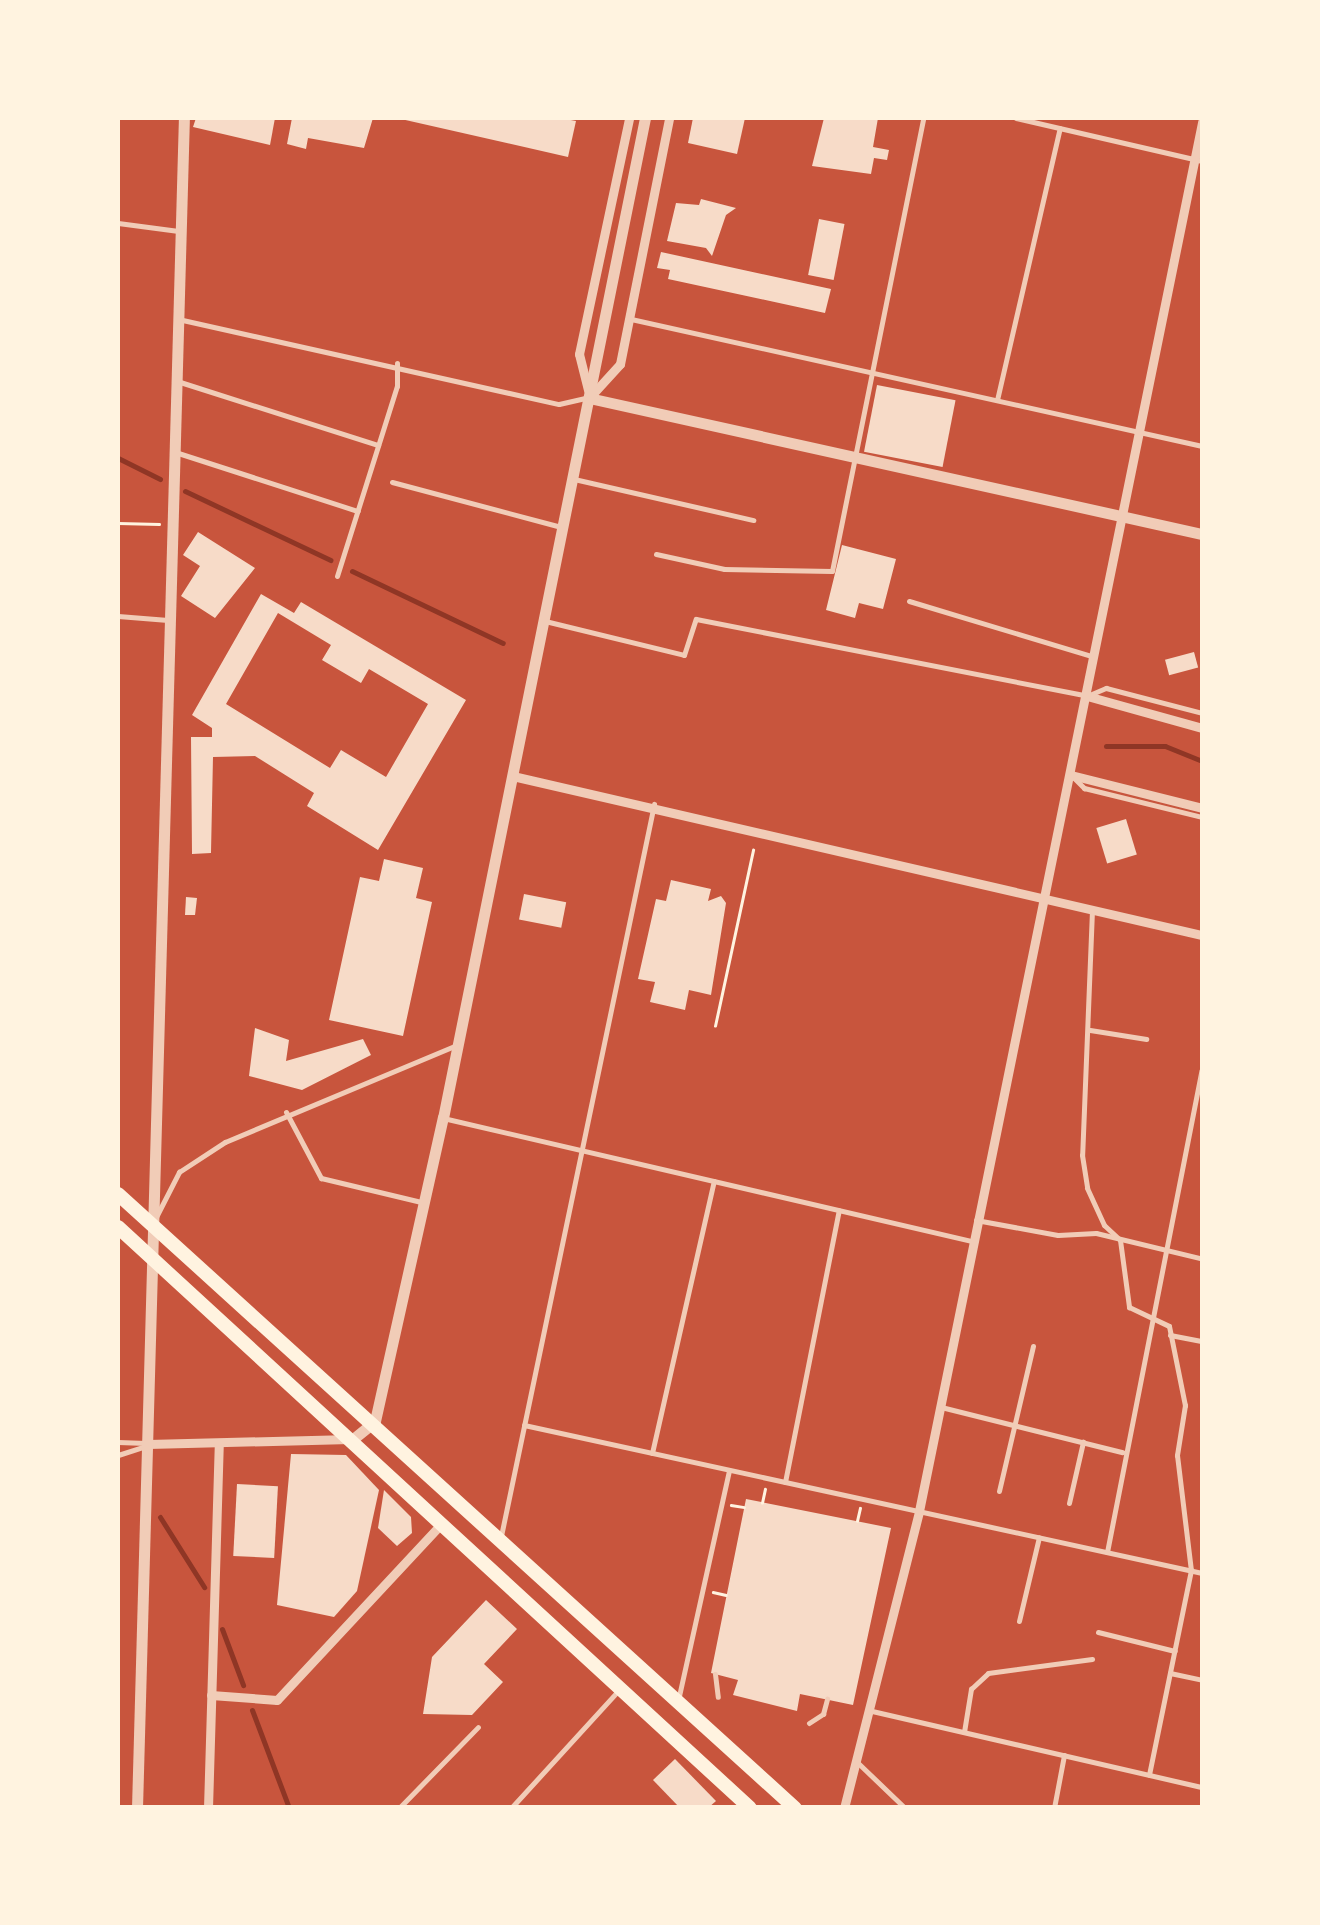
<!DOCTYPE html>
<style>
body{margin:0}
#map{position:relative;width:1320px;height:1925px;overflow:hidden;background:#c8553d;font-family:Cabin,sans-serif}
div>[style]{position:absolute}
.stream>*{height:5px;margin:-2.5px;padding:0 2.5px;transform-origin:2.5px;border-radius:2.5px;background:#8f3625}
.building>*{inset:0;background:#f7dbc8;transform-origin:0 0}
.path>*{height:2.5px;margin:-1.25px;padding:0 1.25px;transform-origin:1.25px;border-radius:1.25px;background:#fff3e0}
.service>*{height:5px;margin:-2.5px;padding:0 2.5px;transform-origin:2.5px;border-radius:2.5px;background:#f1ccb7}
.minor>*{height:9px;margin:-4.5px;padding:0 4.5px;transform-origin:4.5px;border-radius:4.5px;background:#f1ccb7}
.tertiary>*{height:11px;margin:-5.5px;padding:0 5.5px;transform-origin:5.5px;border-radius:5.5px;background:#f1ccb7}
.primary>*{height:14px;margin:-7px;padding:0 7px;transform-origin:7px;border-radius:7px;background:#fff3e0}
span{translate:-50% -50%;white-space:nowrap;text-align:center;line-height:1.15;-webkit-text-stroke:10px #fff3e0;paint-order:stroke}
.frame{position:absolute;inset:0;border:120px solid #fff3e0;pointer-events:none}
</style>
<div id="map">
<div class="stream">
<i style="left:118px;top:458px;width:47px;rotate:26.6deg"></i>
<i style="left:185px;top:491px;width:161px;rotate:25.4deg"></i>
<i style="left:352px;top:571px;width:167px;rotate:25.5deg"></i>
<i style="left:1106px;top:746px;width:59px"></i>
<i style="left:1165px;top:746px;width:40px;rotate:22deg"></i>
<i style="left:160px;top:1517px;width:83px;rotate:57.8deg"></i>
<i style="left:222px;top:1629px;width:60px;rotate:69.4deg"></i>
<i style="left:252px;top:1710px;width:105px;rotate:69.3deg"></i>
</div>
<div class="building">
<i style="clip-path:polygon(196px 118px,275px 118px,270px 145px,193px 127px)"></i>
<i style="clip-path:polygon(292px 118px,373px 118px,364px 148px,308px 138px,306px 149px,287px 144px)"></i>
<i style="clip-path:polygon(560px 118px,576px 121px,568px 157px,401px 119px)"></i>
<i style="clip-path:polygon(693px 118px,745px 118px,737px 154px,688px 143px)"></i>
<i style="clip-path:polygon(824px 118px,878px 118px,873px 147px,889px 150px,887px 160px,874px 158px,871px 174px,812px 166px)"></i>
<i style="clip-path:polygon(701px 199px,736px 208px,726px 215px,712px 256px,706px 248px,667px 241px,676px 203px,699px 205px)"></i>
<i style="left:819px;top:219px;width:26px;height:57px;rotate:11deg"></i>
<i style="clip-path:polygon(661px 252px,831px 289px,825px 313px,668px 279px,670px 270px,657px 268px)"></i>
<i style="left:877px;top:385px;width:80px;height:68px;rotate:11deg"></i>
<i style="clip-path:polygon(198px 532px,255px 568px,215px 618px,181px 596px,200px 566px,183px 555px)"></i>
<i style="clip-path:polygon(842px 545px,896px 559px,883px 609px,859px 603px,855px 618px,826px 610px)"></i>
<i style="clip-path:polygon(evenodd,261px 594px,294px 613px,301px 602px,466px 700px,378px 850px,307px 806px,314px 793px,255px 756px,213px 757px,211px 853px,192px 854px,191px 737px,212px 737px,212px 728px,192px 715px,261px 594px,278px 613px,331px 645px,322px 660px,361px 683px,369px 669px,428px 704px,386px 777px,341px 750px,330px 768px,226px 704px,278px 613px)"></i>
<i style="left:1194px;top:652px;width:16px;height:30px;rotate:75deg"></i>
<i style="left:1126px;top:819px;width:37px;height:31px;rotate:73deg"></i>
<i style="clip-path:polygon(384px 859px,423px 868px,416px 898px,432px 902px,403px 1036px,329px 1020px,360px 877px,379px 881px)"></i>
<i style="clip-path:polygon(671px 880px,711px 889px,708px 901px,721px 896px,726px 903px,711px 995px,689px 990px,685px 1010px,650px 1002px,655px 982px,638px 979px,656px 899px,666px 901px)"></i>
<i style="left:524px;top:894px;width:43px;height:26px;rotate:11deg"></i>
<i style="clip-path:polygon(186px 897px,197px 898px,195px 915px,185px 915px)"></i>
<i style="clip-path:polygon(255px 1028px,289px 1040px,286px 1061px,363px 1039px,371px 1055px,302px 1090px,249px 1076px)"></i>
<i style="clip-path:polygon(291px 1454px,346px 1455px,379px 1490px,357px 1591px,334px 1617px,277px 1605px)"></i>
<i style="left:237px;top:1484px;width:41px;height:72px;rotate:3deg"></i>
<i style="clip-path:polygon(384px 1490px,411px 1517px,412px 1533px,397px 1546px,378px 1528px)"></i>
<i style="clip-path:polygon(746px 1499px,891px 1528px,853px 1705px,800px 1694px,797px 1711px,733px 1695px,738px 1680px,711px 1673px)"></i>
<i style="clip-path:polygon(486px 1600px,517px 1629px,484px 1664px,503px 1682px,472px 1715px,423px 1714px,432px 1657px)"></i>
<i style="clip-path:polygon(675px 1759px,716px 1801px,708px 1808px,680px 1808px,653px 1780px)"></i>
</div>
<div class="path">
<i style="left:118px;top:523px;width:41px;rotate:1.4deg"></i>
<i style="left:715px;top:1026px;width:180px;rotate:-77.8deg"></i>
<i style="left:762px;top:1503px;width:14px;rotate:-78deg"></i>
<i style="left:731px;top:1505px;width:13px;rotate:9deg"></i>
<i style="left:857px;top:1521px;width:13px;rotate:-77deg"></i>
<i style="left:713px;top:1592px;width:13px;rotate:13deg"></i>
</div>
<div class="service">
<i style="left:1016px;top:118px;width:191px;rotate:13deg"></i>
<i style="left:118px;top:223px;width:61px;rotate:7.6deg"></i>
<i style="left:178px;top:319px;width:390px;rotate:12.6deg"></i>
<i style="left:559px;top:404px;width:28px;rotate:-13deg"></i>
<i style="left:631px;top:319px;width:585px;rotate:12.54deg"></i>
<i style="left:180px;top:382px;width:208px;rotate:17.7deg"></i>
<i style="left:997px;top:400px;width:279px;rotate:-77deg"></i>
<i style="left:175px;top:452px;width:192px;rotate:17.9deg"></i>
<i style="left:574px;top:479px;width:184px;rotate:12.9deg"></i>
<i style="left:392px;top:482px;width:175px;rotate:14.9deg"></i>
<i style="left:656px;top:554px;width:70px;rotate:12.4deg"></i>
<i style="left:724px;top:569px;width:108px;rotate:1.1deg"></i>
<i style="left:832px;top:571px;width:462px;rotate:-78.6deg"></i>
<i style="left:337px;top:576px;width:199px;rotate:-72.5deg"></i>
<i style="left:397px;top:386px;width:23px;rotate:-90deg"></i>
<i style="left:909px;top:601px;width:190px;rotate:16.8deg"></i>
<i style="left:118px;top:616px;width:50px;rotate:4.6deg"></i>
<i style="left:545px;top:621px;width:143px;rotate:13.7deg"></i>
<i style="left:684px;top:655px;width:38px;rotate:-72deg"></i>
<i style="left:696px;top:619px;width:399px;rotate:11.1deg"></i>
<i style="left:1087px;top:696px;width:21px;rotate:-23deg"></i>
<i style="left:1106px;top:688px;width:99px;rotate:14.6deg"></i>
<i style="left:1073px;top:777px;width:16px;rotate:45deg"></i>
<i style="left:1084px;top:788px;width:122px;rotate:13.8deg"></i>
<i style="left:1092px;top:910px;width:245px;rotate:92.3deg"></i>
<i style="left:1082px;top:1155px;width:33px;rotate:81deg"></i>
<i style="left:1087px;top:1188px;width:41px;rotate:65.3deg"></i>
<i style="left:1104px;top:1225px;width:22px;rotate:43deg"></i>
<i style="left:1120px;top:1240px;width:68px;rotate:82.3deg"></i>
<i style="left:1129px;top:1307px;width:44px;rotate:25.4deg"></i>
<i style="left:1169px;top:1326px;width:81px;rotate:78.6deg"></i>
<i style="left:1185px;top:1405px;width:51px;rotate:99.1deg"></i>
<i style="left:1177px;top:1455px;width:116px;rotate:83.1deg"></i>
<i style="left:1191px;top:1570px;width:209px;rotate:101.6deg"></i>
<i style="left:1090px;top:1030px;width:57px;rotate:9.1deg"></i>
<i style="left:286px;top:1112px;width:75px;rotate:62.1deg"></i>
<i style="left:321px;top:1178px;width:103px;rotate:13.5deg"></i>
<i style="left:443px;top:1118px;width:542px;rotate:13.11deg"></i>
<i style="left:156px;top:1217px;width:51px;rotate:-62.9deg"></i>
<i style="left:179px;top:1172px;width:55px;rotate:-33.1deg"></i>
<i style="left:225px;top:1142px;width:248px;rotate:-22.7deg"></i>
<i style="left:976px;top:1220px;width:83px;rotate:10.4deg"></i>
<i style="left:1058px;top:1235px;width:38px;rotate:-3deg"></i>
<i style="left:1096px;top:1233px;width:106px;rotate:13.6deg"></i>
<i style="left:1170px;top:1335px;width:33px;rotate:11deg"></i>
<i style="left:941px;top:1407px;width:187px;rotate:14deg"></i>
<i style="left:524px;top:1425px;width:694px;rotate:12.31deg"></i>
<i style="left:118px;top:1442px;width:28px;rotate:2deg"></i>
<i style="left:652px;top:1453px;width:279px;rotate:-77.2deg"></i>
<i style="left:118px;top:1455px;width:29px;rotate:-18deg"></i>
<i style="left:785px;top:1482px;width:277px;rotate:-78.8deg"></i>
<i style="left:999px;top:1491px;width:149px;rotate:-76.8deg"></i>
<i style="left:1069px;top:1503px;width:63px;rotate:-77.1deg"></i>
<i style="left:501px;top:1536px;width:748px;rotate:-78.19deg"></i>
<i style="left:1107px;top:1552px;width:491px;rotate:-78.9deg"></i>
<i style="left:1019px;top:1621px;width:86px;rotate:-76.6deg"></i>
<i style="left:1098px;top:1632px;width:79px;rotate:13.9deg"></i>
<i style="left:1170px;top:1673px;width:33px;rotate:12deg"></i>
<i style="left:715px;top:1674px;width:23px;rotate:83deg"></i>
<i style="left:679px;top:1696px;width:231px;rotate:-77.5deg"></i>
<i style="left:872px;top:1711px;width:339px;rotate:13deg"></i>
<i style="left:809px;top:1723px;width:17px;rotate:-33deg"></i>
<i style="left:823px;top:1714px;width:16px;rotate:-75deg"></i>
<i style="left:964px;top:1732px;width:44px;rotate:-80.8deg"></i>
<i style="left:971px;top:1689px;width:23px;rotate:-43deg"></i>
<i style="left:988px;top:1673px;width:105px;rotate:-7.7deg"></i>
<i style="left:858px;top:1763px;width:65px;rotate:43.8deg"></i>
<i style="left:399px;top:1808px;width:113px;rotate:-45.7deg"></i>
<i style="left:511px;top:1808px;width:159px;rotate:-47.6deg"></i>
<i style="left:1054px;top:1808px;width:54px;rotate:-79.3deg"></i>
</div>
<div class="minor">
<i style="left:588px;top:390px;width:37px;rotate:-104deg"></i>
<i style="left:579px;top:354px;width:241px;rotate:-78deg"></i>
<i style="left:589px;top:398px;width:46px;rotate:-47.6deg"></i>
<i style="left:620px;top:364px;width:251px;rotate:-78.7deg"></i>
<i style="left:1087px;top:696px;width:119px;rotate:15.5deg"></i>
<i style="left:1071px;top:775px;width:135px;rotate:14.1deg"></i>
<i style="left:517px;top:777px;width:703px;rotate:12.99deg"></i>
<i style="left:148px;top:1444px;width:202px;rotate:-1.4deg"></i>
<i style="left:211px;top:1695px;width:66px;rotate:4.3deg"></i>
<i style="left:277px;top:1700px;width:242px;rotate:-47deg"></i>
<i style="left:208px;top:1808px;width:364px;rotate:-88.3deg"></i>
<i style="left:844px;top:1808px;width:306px;rotate:-75.8deg"></i>
<i style="left:919px;top:1511px;width:1418px;rotate:-78.48deg"></i>
</div>
<div class="tertiary">
<i style="left:589px;top:398px;width:628px;rotate:12.51deg"></i>
<i style="left:353px;top:1439px;width:28px;rotate:-39deg"></i>
<i style="left:375px;top:1421px;width:311px;rotate:-77.4deg"></i>
<i style="left:443px;top:1118px;width:1020px;rotate:-78.58deg"></i>
<i style="left:137px;top:1808px;width:1691px;rotate:-88.41deg"></i>
</div>
<div class="primary">
<i style="left:118px;top:1194px;width:914px;rotate:42.21deg"></i>
<i style="left:118px;top:1227px;width:858px;rotate:42.59deg"></i>
</div>
<div class="frame"></div>
</div>
